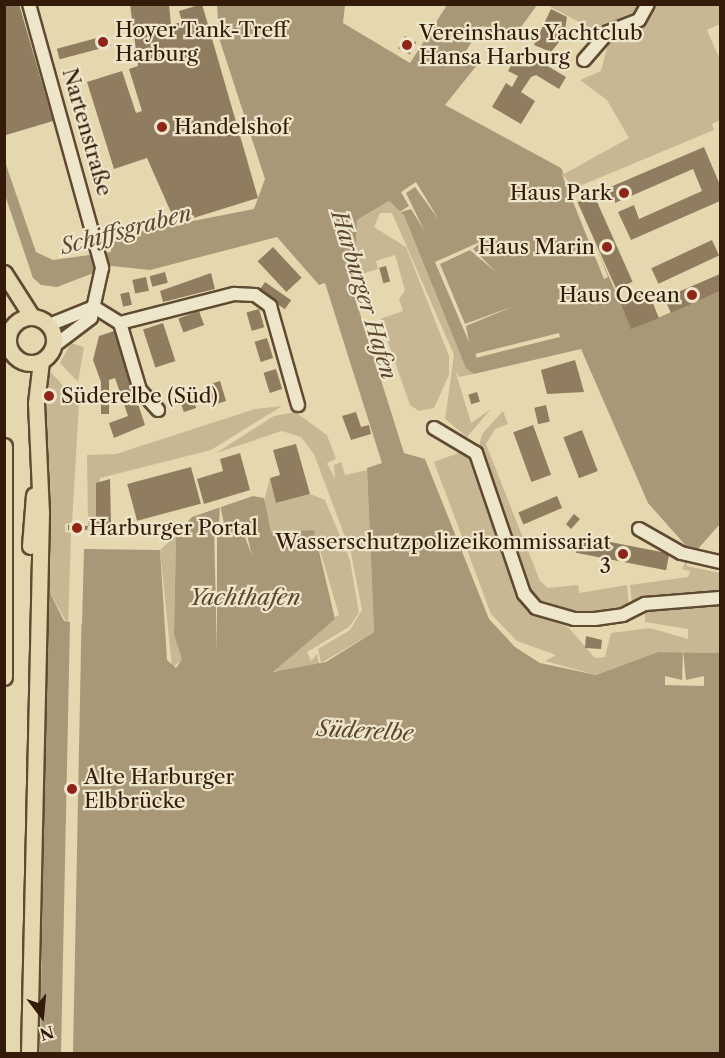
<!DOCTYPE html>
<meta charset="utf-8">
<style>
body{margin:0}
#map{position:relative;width:725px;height:1058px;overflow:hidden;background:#e5d8af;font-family:"Libre Caslon Text",serif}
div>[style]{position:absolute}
.green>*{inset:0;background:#c7b893}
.water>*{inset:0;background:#a99877}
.pier>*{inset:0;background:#e5d8af;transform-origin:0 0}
.building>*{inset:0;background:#907d5f;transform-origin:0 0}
.roads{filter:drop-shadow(2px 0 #604a32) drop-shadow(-2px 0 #604a32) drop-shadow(0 2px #604a32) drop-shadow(0 -2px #604a32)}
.minor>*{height:12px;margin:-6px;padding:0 6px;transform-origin:6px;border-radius:6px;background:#eee6cb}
.major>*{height:15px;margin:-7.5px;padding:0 7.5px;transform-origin:7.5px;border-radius:7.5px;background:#e5d8af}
.major>.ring{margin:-7.5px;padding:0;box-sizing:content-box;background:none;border:15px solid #e5d8af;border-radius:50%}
.highway>*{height:16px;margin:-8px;padding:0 8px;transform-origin:8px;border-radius:8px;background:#e5d8af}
.dots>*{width:16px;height:16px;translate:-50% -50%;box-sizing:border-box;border:3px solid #eee6cb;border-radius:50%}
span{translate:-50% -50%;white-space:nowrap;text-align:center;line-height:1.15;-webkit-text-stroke:4.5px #eee6cb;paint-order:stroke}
.poi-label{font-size:21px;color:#341b09}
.left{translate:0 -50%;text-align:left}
.right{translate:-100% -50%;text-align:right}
.street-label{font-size:21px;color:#341b09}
.water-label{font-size:22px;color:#5d4730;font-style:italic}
.frame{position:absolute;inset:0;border:6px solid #341b09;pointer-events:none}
.north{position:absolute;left:12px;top:986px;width:60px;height:60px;-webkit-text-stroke:4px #eee6cb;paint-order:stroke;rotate:164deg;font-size:16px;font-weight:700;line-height:24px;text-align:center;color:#341b09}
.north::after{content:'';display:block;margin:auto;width:21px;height:27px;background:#341b09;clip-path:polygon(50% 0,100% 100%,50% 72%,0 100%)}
</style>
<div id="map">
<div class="green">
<i style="clip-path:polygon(547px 5px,641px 5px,633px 17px,596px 31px)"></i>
<i style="clip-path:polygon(655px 5px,720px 5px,720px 24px,707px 30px,720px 60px,720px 120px,712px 124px,714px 130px,570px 190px,564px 174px,629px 138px,607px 100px,580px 80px,601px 71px,610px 35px,643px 25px)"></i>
<i style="clip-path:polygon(389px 201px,404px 214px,474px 374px,459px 377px,455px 370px,471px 423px,491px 409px,467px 437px,445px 419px,454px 355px,392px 213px,380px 213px,374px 227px,406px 247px,449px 356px,449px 375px,434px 408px,419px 411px,410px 405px,380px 319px,403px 311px,399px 299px,405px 290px,395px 255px,376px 261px,378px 269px,355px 276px,357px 220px)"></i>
<i style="clip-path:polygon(71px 343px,84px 347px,78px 382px,60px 363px)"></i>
<i style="clip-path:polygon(50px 371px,79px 404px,72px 523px,65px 524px,65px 532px,71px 533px,68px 625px,49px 591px,45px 379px)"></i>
<i style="clip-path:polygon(282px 406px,211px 450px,100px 478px,96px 526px,88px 526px,87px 455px,116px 454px,255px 409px)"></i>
<i style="clip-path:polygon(503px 411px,508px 424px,495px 429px,486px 444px,540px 581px,548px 588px,578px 585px,579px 593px,627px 585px,629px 606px,619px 613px,573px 616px,532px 599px,479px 446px,482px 434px)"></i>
<i style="clip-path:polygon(295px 412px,327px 435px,336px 459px,327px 463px,335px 479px,334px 465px,341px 462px,345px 475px,367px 470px,374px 632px,321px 663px,318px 649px,350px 630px,362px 610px,351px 553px,314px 454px,301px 437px,282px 431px,216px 453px,274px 416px)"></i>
<i style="clip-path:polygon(461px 452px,472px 459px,518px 596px,532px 613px,568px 627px,595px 658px,605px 657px,611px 633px,650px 628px,688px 639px,688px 629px,645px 622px,645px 612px,720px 604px,720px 653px,658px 652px,596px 675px,545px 661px,556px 655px,517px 641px,491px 614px,434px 462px)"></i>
<i style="clip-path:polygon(270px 478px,277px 503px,310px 494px,325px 500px,350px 560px,359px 613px,349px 627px,307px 652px,311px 661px,317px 654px,319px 664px,279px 673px,273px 669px,307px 631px,339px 615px,314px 530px,271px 532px,263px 505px)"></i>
<i style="clip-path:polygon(176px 535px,174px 635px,183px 659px,172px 668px,160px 550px)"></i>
<i style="clip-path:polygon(686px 560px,687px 566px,720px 573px,720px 594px,632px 605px,630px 585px,688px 577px,690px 571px,682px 569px)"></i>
</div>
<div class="water">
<i style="clip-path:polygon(217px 5px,345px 5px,343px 23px,410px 63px,447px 5px,537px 5px,516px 34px,482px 26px,466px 51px,481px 60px,445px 105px,561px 168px,632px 329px,720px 291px,720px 524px,697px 550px,688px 548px,648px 503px,581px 349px,474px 374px,466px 368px,404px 215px,389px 201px,357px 220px,355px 276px,349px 279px,404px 453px,425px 459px,489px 619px,515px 647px,540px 663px,596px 675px,658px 652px,720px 653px,720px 1053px,5px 1052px,5px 627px,49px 591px,64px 621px,82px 624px,84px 549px,160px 550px,167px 660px,176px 668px,182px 659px,174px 635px,176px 535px,192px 517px,253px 496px,264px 498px,271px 532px,314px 530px,335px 619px,273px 672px,326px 662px,374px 632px,367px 468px,382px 463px,325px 283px,319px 285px,277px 237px,150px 270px,112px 266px,57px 287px,41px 285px,33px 278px,5px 195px,4px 159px,36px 252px,53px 260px,111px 252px,111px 237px,254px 209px,265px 179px,219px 38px)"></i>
</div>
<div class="pier">
<i style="clip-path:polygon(561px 172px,572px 187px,608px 277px,604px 279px)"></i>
<i style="clip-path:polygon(416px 182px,439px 220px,415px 187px,406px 193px,424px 230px,411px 209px,398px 213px,409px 206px,401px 192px)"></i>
<i style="clip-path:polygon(482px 241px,473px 249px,497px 273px,470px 250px,440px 264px,465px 324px,514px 306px,466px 326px,469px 342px,435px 262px)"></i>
<i style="left:559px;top:333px;width:4px;height:86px;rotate:76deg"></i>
<i style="clip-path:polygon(220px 504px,224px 524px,244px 522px,252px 556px,241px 526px,217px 532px,217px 654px,214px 527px,219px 525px)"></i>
<i style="clip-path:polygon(83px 547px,73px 1053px,61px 1054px,70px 622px,79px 622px)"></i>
<i style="left:48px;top:588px;width:465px;height:31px;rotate:91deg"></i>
<i style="clip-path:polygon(19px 612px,10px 1053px,4px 1053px,4px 623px)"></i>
<i style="clip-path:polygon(683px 650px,686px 680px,704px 676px,704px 686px,665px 685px,665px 676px,682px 680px)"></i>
</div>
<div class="building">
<i style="clip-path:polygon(4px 4px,19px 4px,53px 121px,6px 135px)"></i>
<i style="clip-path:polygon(130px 4px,169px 4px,171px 25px,182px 22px,179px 11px,202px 4px,258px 198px,187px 220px,186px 215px,174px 219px,147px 158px,114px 169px,87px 82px,122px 71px,136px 113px,142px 111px,129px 69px,138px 66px)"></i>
<i style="clip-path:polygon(551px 9px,567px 17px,564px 36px,551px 52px,534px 45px)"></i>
<i style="left:108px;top:35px;width:11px;height:53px;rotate:75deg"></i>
<i style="left:405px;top:36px;width:13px;height:14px;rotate:29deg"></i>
<i style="clip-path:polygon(534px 58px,566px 77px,559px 89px,536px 75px,531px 77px,521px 92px,535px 101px,521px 124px,492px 107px,506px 83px,512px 87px,518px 76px,508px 71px,515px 59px,529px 67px)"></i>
<i style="clip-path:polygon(704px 147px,720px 185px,720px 201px,631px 240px,618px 212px,634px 205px,639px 219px,702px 191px,693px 169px,615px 203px,608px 188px)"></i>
<i style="left:594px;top:195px;width:95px;height:18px;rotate:66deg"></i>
<i style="left:712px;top:240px;width:17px;height:67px;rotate:65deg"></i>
<i style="left:273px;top:247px;width:42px;height:21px;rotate:47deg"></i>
<i style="left:386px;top:266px;width:16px;height:7px;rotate:75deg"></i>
<i style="left:165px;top:272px;width:11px;height:16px;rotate:75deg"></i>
<i style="clip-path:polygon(211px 273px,215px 289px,163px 302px,160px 291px)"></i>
<i style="clip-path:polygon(720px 274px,720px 291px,671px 313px,664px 298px)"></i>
<i style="left:146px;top:277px;width:14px;height:14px;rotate:78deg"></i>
<i style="left:265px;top:282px;width:32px;height:11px;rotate:35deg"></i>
<i style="left:648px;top:291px;width:29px;height:30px;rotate:68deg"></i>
<i style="left:129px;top:292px;width:13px;height:9px;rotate:77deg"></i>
<i style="left:259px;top:309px;width:19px;height:13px;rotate:74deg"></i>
<i style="left:199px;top:311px;width:15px;height:22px;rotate:70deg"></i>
<i style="left:163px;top:323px;width:40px;height:21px;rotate:72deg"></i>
<i style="clip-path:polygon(114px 331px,145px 425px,114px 438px,109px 423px,128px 416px,115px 378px,109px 380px,109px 414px,101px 414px,101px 382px,93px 360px,99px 336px)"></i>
<i style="left:267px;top:338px;width:21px;height:13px;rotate:73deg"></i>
<i style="clip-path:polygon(575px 360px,584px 392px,547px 394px,541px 370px)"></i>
<i style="left:276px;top:369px;width:21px;height:13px;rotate:73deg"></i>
<i style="left:220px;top:381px;width:21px;height:15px;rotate:73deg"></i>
<i style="left:190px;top:389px;width:20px;height:13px;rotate:72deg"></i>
<i style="left:477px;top:392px;width:10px;height:9px;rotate:73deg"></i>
<i style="left:546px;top:405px;width:17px;height:12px;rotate:77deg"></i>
<i style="clip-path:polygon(356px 412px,361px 427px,369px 425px,371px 434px,351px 440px,342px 416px)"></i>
<i style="left:533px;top:425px;width:53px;height:21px;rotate:70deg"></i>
<i style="left:582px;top:430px;width:44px;height:20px;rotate:69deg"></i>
<i style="clip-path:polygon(296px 444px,310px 494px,276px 503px,270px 478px,280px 475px,273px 450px)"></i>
<i style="clip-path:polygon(240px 453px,250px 490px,204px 504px,197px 479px,223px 471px,220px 459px)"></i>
<i style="left:191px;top:467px;width:38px;height:66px;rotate:75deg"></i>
<i style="clip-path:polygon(110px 479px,111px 526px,96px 526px,96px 483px)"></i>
<i style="left:557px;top:496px;width:13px;height:42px;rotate:67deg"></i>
<i style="clip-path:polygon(574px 514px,580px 519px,571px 529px,566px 524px)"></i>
<i style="clip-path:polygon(68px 525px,88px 526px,87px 530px,68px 530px)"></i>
<i style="left:579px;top:536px;width:92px;height:17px;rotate:11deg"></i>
<i style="clip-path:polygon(586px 636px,602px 640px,601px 649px,585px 648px)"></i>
</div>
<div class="roads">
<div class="minor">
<i style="left:29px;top:4px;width:274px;rotate:74.5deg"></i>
<i style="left:102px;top:268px;width:51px;rotate:102.4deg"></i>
<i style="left:91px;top:318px;width:46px;rotate:142.9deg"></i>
<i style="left:584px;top:60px;width:37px;rotate:-49deg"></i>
<i style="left:608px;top:32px;width:33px;rotate:-21deg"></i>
<i style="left:639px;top:20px;width:18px;rotate:-61deg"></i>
<i style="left:94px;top:307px;width:31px;rotate:32deg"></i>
<i style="left:120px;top:323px;width:70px;rotate:73.4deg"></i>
<i style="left:140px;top:390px;width:27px;rotate:48deg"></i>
<i style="left:120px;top:323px;width:118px;rotate:-14.3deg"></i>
<i style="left:234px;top:294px;width:21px;rotate:3deg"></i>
<i style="left:255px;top:295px;width:19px;rotate:36deg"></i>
<i style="left:270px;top:306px;width:103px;rotate:74.2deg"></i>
<i style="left:49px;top:325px;width:48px;rotate:-21.8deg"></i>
<i style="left:4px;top:338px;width:4px;rotate:-27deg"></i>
<i style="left:4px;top:351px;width:7px;rotate:8deg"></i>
<i style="left:434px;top:428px;width:49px;rotate:30.8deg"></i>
<i style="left:476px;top:453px;width:149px;rotate:71.2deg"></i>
<i style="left:524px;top:594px;width:18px;rotate:49deg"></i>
<i style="left:536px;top:608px;width:40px;rotate:16deg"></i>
<i style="left:574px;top:619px;width:21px"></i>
<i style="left:595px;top:619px;width:28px;rotate:-8deg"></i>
<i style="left:623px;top:615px;width:25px;rotate:-27deg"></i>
<i style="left:645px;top:604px;width:75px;rotate:-4.6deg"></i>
<i style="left:639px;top:529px;width:48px;rotate:29.7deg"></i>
<i style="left:681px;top:553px;width:40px;rotate:13deg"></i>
</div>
<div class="major">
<i style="left:4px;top:273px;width:52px;rotate:57.5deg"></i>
<i class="ring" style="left:8px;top:317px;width:31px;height:31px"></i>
<i style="left:30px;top:546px;width:51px;rotate:-85.5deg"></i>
<i style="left:29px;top:1054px;width:541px;rotate:-88.73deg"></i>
<i style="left:41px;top:513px;width:110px;rotate:-92.6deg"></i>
<i style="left:36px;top:403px;width:42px;rotate:-83.2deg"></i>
</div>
<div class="highway">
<i style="left:4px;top:447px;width:230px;rotate:90deg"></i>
</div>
</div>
<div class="dots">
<i style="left:103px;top:42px;background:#8f2418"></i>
<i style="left:407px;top:45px;background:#8f2418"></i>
<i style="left:162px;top:127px;background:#8f2418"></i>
<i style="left:624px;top:193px;background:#8f2418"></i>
<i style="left:607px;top:247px;background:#8f2418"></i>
<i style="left:692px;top:295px;background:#8f2418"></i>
<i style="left:49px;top:396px;background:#8f2418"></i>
<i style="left:77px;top:528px;background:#8f2418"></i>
<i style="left:623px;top:554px;background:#8f2418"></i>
<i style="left:72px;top:789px;background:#8f2418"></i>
</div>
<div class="poi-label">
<span class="left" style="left:115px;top:42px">Hoyer Tank-Treff<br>Harburg</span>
<span class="left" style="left:419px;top:45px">Vereinshaus Yachtclub<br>Hansa Harburg</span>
<span class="left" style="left:174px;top:127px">Handelshof</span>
<span class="right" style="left:612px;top:193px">Haus Park</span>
<span class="right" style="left:595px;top:247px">Haus Marin</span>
<span class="right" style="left:680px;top:295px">Haus Ocean</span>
<span class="left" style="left:61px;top:396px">Süderelbe (Süd)</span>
<span class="left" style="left:89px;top:528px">Harburger Portal</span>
<span class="right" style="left:611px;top:554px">Wasserschutzpolizeikommissariat<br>3</span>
<span class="left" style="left:84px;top:789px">Alte Harburger<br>Elbbrücke</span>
</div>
<div class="street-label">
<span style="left:87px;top:132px;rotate:74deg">Nartenstraße</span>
</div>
<div class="water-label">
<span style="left:126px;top:230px;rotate:-15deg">Schiffsgraben</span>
<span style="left:364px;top:295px;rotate:73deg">Harburger Hafen</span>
<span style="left:245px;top:598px">Yachthafen</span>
<span style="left:365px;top:731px;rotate:3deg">Süderelbe</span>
</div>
<div class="frame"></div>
<div class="north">N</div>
</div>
